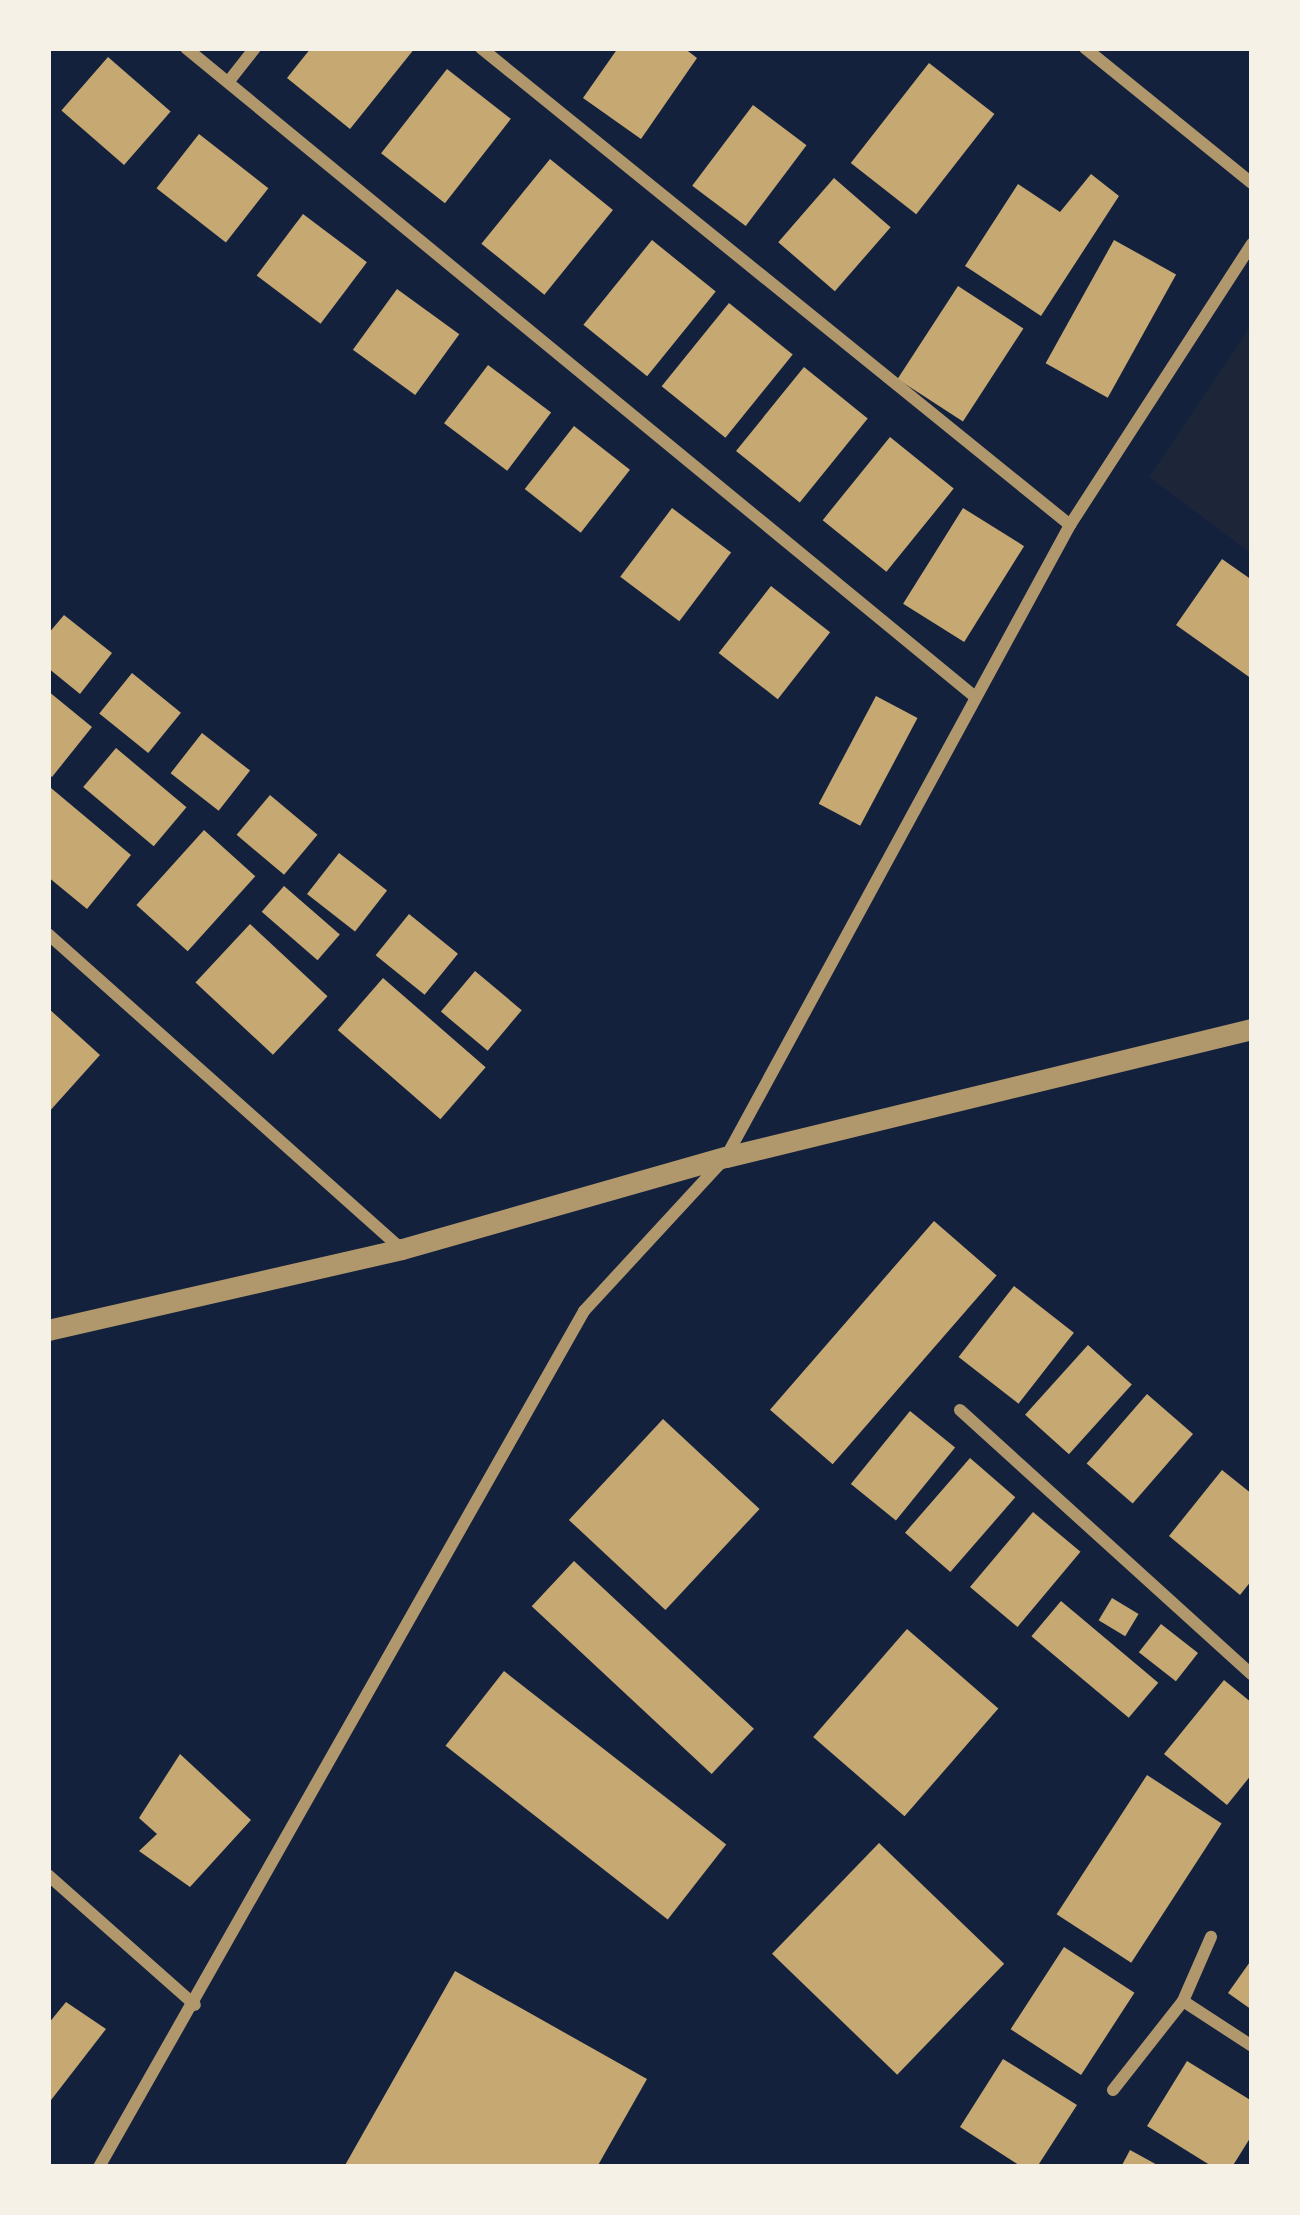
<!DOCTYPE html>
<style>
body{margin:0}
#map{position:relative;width:1300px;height:2215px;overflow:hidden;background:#14213d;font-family:"IBM Plex Serif",serif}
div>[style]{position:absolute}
.green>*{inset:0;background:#1d2539}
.building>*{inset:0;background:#c6a872;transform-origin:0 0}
.minor>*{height:12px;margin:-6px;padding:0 6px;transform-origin:6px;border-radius:6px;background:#b1986c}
.tertiary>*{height:21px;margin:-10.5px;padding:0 10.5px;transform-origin:10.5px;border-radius:10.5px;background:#b1986c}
span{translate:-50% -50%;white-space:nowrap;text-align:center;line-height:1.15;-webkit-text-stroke:9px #f6f1e7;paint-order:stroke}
.frame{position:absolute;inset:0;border:51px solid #f6f1e7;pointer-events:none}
</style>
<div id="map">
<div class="green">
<i style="clip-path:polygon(1252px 324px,1252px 554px,1149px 477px)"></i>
</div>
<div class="building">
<i style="clip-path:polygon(311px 48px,415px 48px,350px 129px,287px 78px)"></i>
<i style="clip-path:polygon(618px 48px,684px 48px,697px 58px,641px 139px,583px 98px)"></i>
<i style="left:108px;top:57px;width:83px;height:71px;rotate:41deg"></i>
<i style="left:929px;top:63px;width:83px;height:127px;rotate:38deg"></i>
<i style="left:447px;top:69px;width:81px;height:107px;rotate:38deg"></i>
<i style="left:753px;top:105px;width:67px;height:101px;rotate:37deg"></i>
<i style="left:199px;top:134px;width:88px;height:69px;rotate:38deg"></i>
<i style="left:550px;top:159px;width:81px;height:109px;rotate:39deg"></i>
<i style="clip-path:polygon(1091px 174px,1119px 196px,1041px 316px,965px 266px,1018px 184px,1060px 212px)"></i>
<i style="left:834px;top:178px;width:75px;height:85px;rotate:41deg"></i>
<i style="left:303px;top:214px;width:80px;height:77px;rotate:37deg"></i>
<i style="left:652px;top:240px;width:82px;height:109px;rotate:39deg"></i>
<i style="left:1114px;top:240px;width:71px;height:141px;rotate:29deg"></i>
<i style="left:958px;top:286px;width:78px;height:111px;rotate:33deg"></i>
<i style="left:397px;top:289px;width:77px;height:75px;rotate:36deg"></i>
<i style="left:729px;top:303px;width:82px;height:107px;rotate:39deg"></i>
<i style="left:488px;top:365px;width:79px;height:73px;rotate:37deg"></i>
<i style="left:804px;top:367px;width:82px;height:108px;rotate:39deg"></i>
<i style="left:574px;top:426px;width:71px;height:80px;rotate:38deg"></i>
<i style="left:890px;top:437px;width:82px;height:107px;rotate:39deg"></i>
<i style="left:672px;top:508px;width:74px;height:86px;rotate:37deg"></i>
<i style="left:963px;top:508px;width:72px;height:113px;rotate:32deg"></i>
<i style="clip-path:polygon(1222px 559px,1252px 580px,1252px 679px,1176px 625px)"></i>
<i style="left:771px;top:586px;width:75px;height:85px;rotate:38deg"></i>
<i style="clip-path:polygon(64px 615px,112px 653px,80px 694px,48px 668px,48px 634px)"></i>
<i style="left:132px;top:673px;width:63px;height:52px;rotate:39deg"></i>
<i style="clip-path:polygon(48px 691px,92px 727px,52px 777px,48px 774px)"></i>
<i style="left:876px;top:696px;width:47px;height:122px;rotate:28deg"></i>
<i style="left:202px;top:733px;width:61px;height:51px;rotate:38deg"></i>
<i style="left:116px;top:748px;width:92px;height:51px;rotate:40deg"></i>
<i style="clip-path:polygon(51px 788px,131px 855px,87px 909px,48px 877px)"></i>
<i style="left:270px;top:795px;width:62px;height:52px;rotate:40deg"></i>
<i style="left:204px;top:830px;width:69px;height:101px;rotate:42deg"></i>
<i style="left:339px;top:853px;width:61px;height:52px;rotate:38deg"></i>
<i style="left:284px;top:886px;width:74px;height:34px;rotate:41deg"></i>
<i style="left:409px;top:914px;width:63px;height:53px;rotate:39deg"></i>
<i style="left:250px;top:924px;width:106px;height:80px;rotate:43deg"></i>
<i style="left:475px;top:971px;width:61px;height:53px;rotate:40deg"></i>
<i style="left:383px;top:978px;width:136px;height:69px;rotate:41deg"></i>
<i style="clip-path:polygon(48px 1008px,100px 1055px,48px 1113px)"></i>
<i style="left:934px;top:1221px;width:83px;height:250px;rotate:41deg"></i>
<i style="left:1014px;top:1286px;width:76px;height:90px;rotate:38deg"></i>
<i style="left:1088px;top:1345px;width:59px;height:94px;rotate:42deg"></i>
<i style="left:1147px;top:1394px;width:61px;height:92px;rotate:41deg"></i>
<i style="left:910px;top:1411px;width:58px;height:94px;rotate:39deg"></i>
<i style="left:663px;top:1419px;width:132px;height:138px;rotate:43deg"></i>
<i style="left:970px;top:1458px;width:60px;height:99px;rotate:41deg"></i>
<i style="clip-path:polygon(1222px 1470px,1252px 1494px,1252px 1580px,1240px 1595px,1169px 1536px)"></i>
<i style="left:1033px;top:1512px;width:62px;height:98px;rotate:40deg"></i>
<i style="left:574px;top:1561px;width:246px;height:62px;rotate:43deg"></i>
<i style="left:1112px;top:1598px;width:31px;height:26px;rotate:31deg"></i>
<i style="left:1061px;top:1601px;width:127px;height:46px;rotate:40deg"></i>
<i style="left:1161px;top:1624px;width:47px;height:36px;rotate:38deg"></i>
<i style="left:907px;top:1629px;width:121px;height:143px;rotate:41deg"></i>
<i style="left:504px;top:1671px;width:282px;height:95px;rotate:38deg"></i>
<i style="clip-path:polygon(1224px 1680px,1252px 1703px,1252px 1774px,1227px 1805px,1164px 1754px)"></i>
<i style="clip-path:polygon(180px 1754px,251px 1820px,190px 1887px,139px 1851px,157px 1834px,139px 1818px)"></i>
<i style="left:1147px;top:1775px;width:89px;height:166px;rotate:33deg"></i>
<i style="left:879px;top:1843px;width:174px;height:154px;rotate:44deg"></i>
<i style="left:1064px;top:1947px;width:84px;height:98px;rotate:33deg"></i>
<i style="clip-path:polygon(1252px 1959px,1252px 2010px,1228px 1993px)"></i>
<i style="clip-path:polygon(455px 1971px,647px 2079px,597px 2167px,344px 2167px)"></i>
<i style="clip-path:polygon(66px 2002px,106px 2029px,48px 2104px,48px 2024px)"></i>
<i style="clip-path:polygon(1003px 2059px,1077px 2105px,1037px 2167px,1022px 2167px,960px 2127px)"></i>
<i style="clip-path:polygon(1187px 2061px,1252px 2101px,1252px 2135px,1232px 2167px,1213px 2167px,1147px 2126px)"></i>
<i style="clip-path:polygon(1130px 2150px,1161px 2167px,1121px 2167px)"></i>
</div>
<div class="minor">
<i style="left:186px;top:48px;width:1020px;rotate:39.43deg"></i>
<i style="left:481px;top:48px;width:758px;rotate:39deg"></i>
<i style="left:1085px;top:48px;width:215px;rotate:39deg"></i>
<i style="left:229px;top:81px;width:42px;rotate:-51.8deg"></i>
<i style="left:48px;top:934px;width:473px;rotate:41.7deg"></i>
<i style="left:960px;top:1410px;width:394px;rotate:42.2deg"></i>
<i style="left:48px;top:1875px;width:196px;rotate:41.5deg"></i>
<i style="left:1183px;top:2001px;width:82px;rotate:33.1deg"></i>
<i style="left:1113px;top:2090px;width:113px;rotate:-51.8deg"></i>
<i style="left:1183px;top:2001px;width:70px;rotate:-66.4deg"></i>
<i style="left:99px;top:2167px;width:984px;rotate:-60.46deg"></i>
<i style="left:584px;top:1311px;width:209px;rotate:-47.3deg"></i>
<i style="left:726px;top:1157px;width:720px;rotate:-61.44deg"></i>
<i style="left:1070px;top:525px;width:335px;rotate:-57.1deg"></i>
</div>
<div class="tertiary">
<i style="left:48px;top:1330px;width:363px;rotate:-12.9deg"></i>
<i style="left:402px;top:1249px;width:337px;rotate:-15.9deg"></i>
<i style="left:726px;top:1157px;width:541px;rotate:-13.68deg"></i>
</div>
<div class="frame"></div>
</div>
